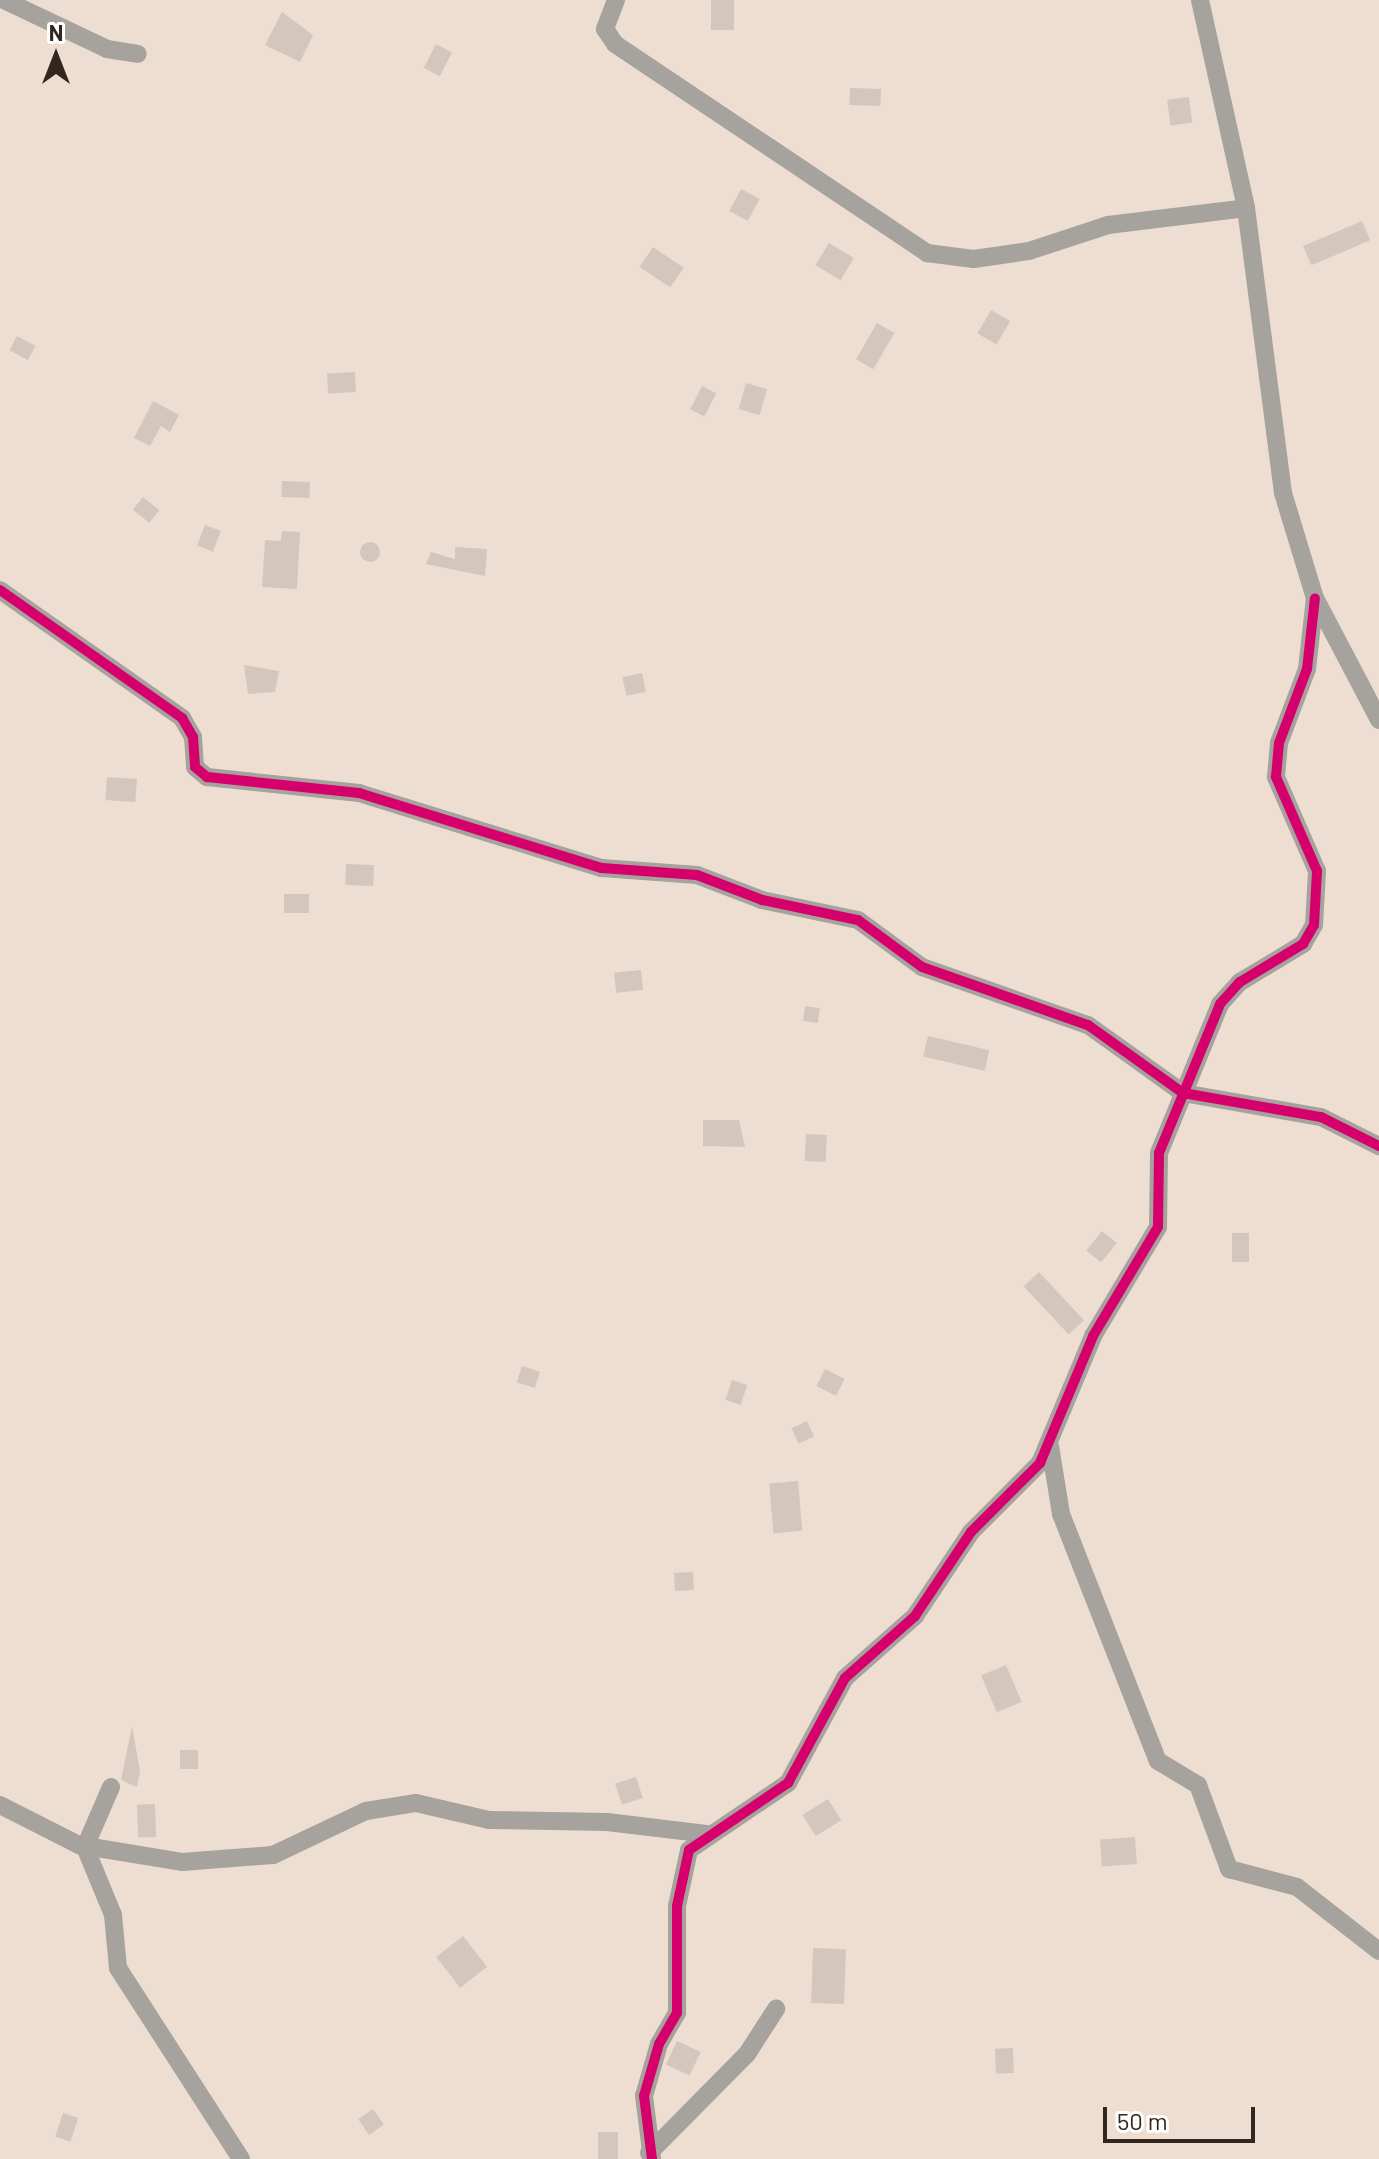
<!DOCTYPE html>
<style>
body{margin:0}
#map{position:relative;width:1379px;height:2159px;overflow:hidden;background:#edded1;font-family:Barlow,sans-serif}
div>[style]{position:absolute}
.building>*{inset:0;background:#d3c6bd;transform-origin:0 0}
.round{border-radius:50%}
.street>*{height:18px;margin:-9px;padding:0 9px;transform-origin:9px;border-radius:9px;background:#a6a29d}
.cycleway>*{height:10px;margin:-5px;padding:0 5px;transform-origin:5px;border-radius:5px;background:#d6006c}
span{translate:-50% -50%;white-space:nowrap;text-align:center;line-height:1.15;-webkit-text-stroke:6px #fff;paint-order:stroke}
.north{position:absolute;left:16px;top:16px;width:80px;height:80px;-webkit-text-stroke:6px #fff;paint-order:stroke;rotate:0deg;font-size:22px;font-weight:700;line-height:32px;text-align:center;color:#32271e}
.north::after{content:'';display:block;margin:auto;width:28px;height:36px;background:#32271e;clip-path:polygon(50% 0,100% 100%,50% 72%,0 100%)}
.scale{position:absolute;left:1103px;top:2107px;width:152px;height:36px;box-sizing:border-box;border:4px solid #32271e;border-top:0;padding-left:10px;font-size:24px;line-height:28px;white-space:nowrap;color:#32271e;-webkit-text-stroke:6px #fff;paint-order:stroke}
</style>
<div id="map">
<div class="building">
<i style="left:711px;top:0;width:23px;height:30px"></i>
<i style="clip-path:polygon(282px 12px,313px 35px,300px 62px,265px 45px)"></i>
<i style="left:436px;top:44px;width:18px;height:27px;rotate:27deg"></i>
<i style="left:850px;top:88px;width:31px;height:17px;rotate:2deg"></i>
<i style="left:1189px;top:97px;width:26px;height:22px;rotate:83deg"></i>
<i style="left:741px;top:189px;width:21px;height:25px;rotate:28deg"></i>
<i style="left:1362px;top:221px;width:21px;height:64px;rotate:67deg"></i>
<i style="left:829px;top:243px;width:29px;height:26px;rotate:31deg"></i>
<i style="left:653px;top:247px;width:37px;height:24px;rotate:34deg"></i>
<i style="left:991px;top:310px;width:22px;height:27px;rotate:30deg"></i>
<i style="left:877px;top:323px;width:20px;height:42px;rotate:30deg"></i>
<i style="left:17px;top:336px;width:21px;height:16px;rotate:28deg"></i>
<i style="left:355px;top:372px;width:20px;height:28px;rotate:87deg"></i>
<i style="left:746px;top:383px;width:22px;height:27px;rotate:16deg"></i>
<i style="left:702px;top:386px;width:16px;height:26px;rotate:27deg"></i>
<i style="clip-path:polygon(153px 401px,179px 415px,170px 432px,161px 426px,150px 446px,134px 438px)"></i>
<i style="left:282px;top:481px;width:28px;height:16px;rotate:2deg"></i>
<i style="left:143px;top:497px;width:21px;height:16px;rotate:39deg"></i>
<i style="left:205px;top:525px;width:17px;height:22px;rotate:21deg"></i>
<i style="clip-path:polygon(282px 531px,300px 532px,297px 589px,262px 587px,265px 540px,281px 541px)"></i>
<i class="round" style="left:360px;top:542px;width:20px;height:20px"></i>
<i style="clip-path:polygon(455px 547px,487px 549px,485px 576px,426px 564px,431px 552px,455px 559px)"></i>
<i style="clip-path:polygon(244px 665px,279px 671px,275px 692px,248px 694px)"></i>
<i style="left:642px;top:673px;width:19px;height:20px;rotate:78deg"></i>
<i style="left:107px;top:777px;width:30px;height:23px;rotate:4deg"></i>
<i style="left:346px;top:864px;width:28px;height:21px;rotate:2deg"></i>
<i style="left:284px;top:894px;width:25px;height:19px"></i>
<i style="left:641px;top:970px;width:20px;height:27px;rotate:84deg"></i>
<i style="left:805px;top:1006px;width:15px;height:15px;rotate:8deg"></i>
<i style="left:928px;top:1036px;width:63px;height:21px;rotate:13deg"></i>
<i style="clip-path:polygon(703px 1120px,739px 1120px,745px 1147px,703px 1146px)"></i>
<i style="left:806px;top:1134px;width:21px;height:27px;rotate:3deg"></i>
<i style="left:1102px;top:1231px;width:19px;height:25px;rotate:39deg"></i>
<i style="left:1232px;top:1233px;width:17px;height:29px"></i>
<i style="left:1039px;top:1272px;width:66px;height:21px;rotate:47deg"></i>
<i style="left:522px;top:1366px;width:19px;height:17px;rotate:18deg"></i>
<i style="left:825px;top:1369px;width:22px;height:19px;rotate:27deg"></i>
<i style="left:732px;top:1380px;width:16px;height:21px;rotate:18deg"></i>
<i style="left:807px;top:1421px;width:17px;height:17px;rotate:65deg"></i>
<i style="left:798px;top:1481px;width:50px;height:29px;rotate:85deg"></i>
<i style="left:693px;top:1572px;width:18px;height:19px;rotate:87deg"></i>
<i style="left:1006px;top:1665px;width:40px;height:27px;rotate:67deg"></i>
<i style="clip-path:polygon(132px 1726px,140px 1771px,137px 1787px,121px 1780px)"></i>
<i style="left:180px;top:1750px;width:18px;height:19px"></i>
<i style="left:636px;top:1777px;width:22px;height:22px;rotate:72deg"></i>
<i style="left:828px;top:1799px;width:25px;height:30px;rotate:58deg"></i>
<i style="left:155px;top:1804px;width:33px;height:18px;rotate:88deg"></i>
<i style="left:1135px;top:1837px;width:27px;height:35px;rotate:86deg"></i>
<i style="left:463px;top:1936px;width:39px;height:34px;rotate:52deg"></i>
<i style="left:813px;top:1948px;width:33px;height:55px;rotate:2deg"></i>
<i style="left:677px;top:2041px;width:26px;height:26px;rotate:25deg"></i>
<i style="left:1013px;top:2048px;width:25px;height:18px;rotate:88deg"></i>
<i style="left:373px;top:2109px;width:19px;height:18px;rotate:55deg"></i>
<i style="left:63px;top:2113px;width:16px;height:25px;rotate:18deg"></i>
<i style="left:598px;top:2132px;width:20px;height:27px"></i>
</div>
<div class="street">
<i style="left:4px;top:0;width:114px;rotate:25.4deg"></i>
<i style="left:107px;top:49px;width:31px;rotate:9deg"></i>
<i style="left:616px;top:0;width:31px;rotate:111deg"></i>
<i style="left:605px;top:29px;width:18px;rotate:56deg"></i>
<i style="left:615px;top:44px;width:376px;rotate:33.8deg"></i>
<i style="left:927px;top:253px;width:47px;rotate:7.3deg"></i>
<i style="left:974px;top:259px;width:56px;rotate:-8.3deg"></i>
<i style="left:1029px;top:251px;width:83px;rotate:-18.2deg"></i>
<i style="left:1108px;top:225px;width:139px;rotate:-7deg"></i>
<i style="left:1200px;top:0;width:213px;rotate:77.5deg"></i>
<i style="left:1246px;top:208px;width:287px;rotate:82.6deg"></i>
<i style="left:1283px;top:493px;width:110px;rotate:73.1deg"></i>
<i style="left:1315px;top:598px;width:138px;rotate:62.3deg"></i>
<i style="left:0;top:590px;width:223px;rotate:35.1deg"></i>
<i style="left:182px;top:718px;width:22px;rotate:60deg"></i>
<i style="left:193px;top:737px;width:30px;rotate:86deg"></i>
<i style="left:195px;top:767px;width:16px;rotate:40deg"></i>
<i style="left:207px;top:777px;width:153px;rotate:6deg"></i>
<i style="left:359px;top:793px;width:254px;rotate:17.2deg"></i>
<i style="left:602px;top:868px;width:95px;rotate:4.2deg"></i>
<i style="left:697px;top:875px;width:70px;rotate:21deg"></i>
<i style="left:762px;top:900px;width:98px;rotate:11.8deg"></i>
<i style="left:858px;top:920px;width:79px;rotate:36.3deg"></i>
<i style="left:922px;top:967px;width:176px;rotate:19.3deg"></i>
<i style="left:1088px;top:1025px;width:117px;rotate:35.6deg"></i>
<i style="left:1183px;top:1093px;width:140px;rotate:9.9deg"></i>
<i style="left:1321px;top:1117px;width:65px;rotate:26.6deg"></i>
<i style="left:1050px;top:1446px;width:69px;rotate:80.8deg"></i>
<i style="left:1061px;top:1514px;width:265px;rotate:68.6deg"></i>
<i style="left:1158px;top:1761px;width:47px;rotate:31deg"></i>
<i style="left:1198px;top:1785px;width:90px;rotate:69.7deg"></i>
<i style="left:1229px;top:1869px;width:70px;rotate:14.8deg"></i>
<i style="left:1297px;top:1887px;width:104px;rotate:38deg"></i>
<i style="left:111px;top:1787px;width:65px;rotate:113.4deg"></i>
<i style="left:85px;top:1847px;width:74px;rotate:67.6deg"></i>
<i style="left:113px;top:1915px;width:53px;rotate:84.6deg"></i>
<i style="left:118px;top:1968px;width:227px;rotate:57.2deg"></i>
<i style="left:0;top:1805px;width:89px;rotate:26.9deg"></i>
<i style="left:79px;top:1845px;width:104px;rotate:9.4deg"></i>
<i style="left:182px;top:1862px;width:91px;rotate:-4.4deg"></i>
<i style="left:273px;top:1855px;width:103px;rotate:-25.3deg"></i>
<i style="left:366px;top:1811px;width:51px;rotate:-9.1deg"></i>
<i style="left:416px;top:1803px;width:75px;rotate:13.1deg"></i>
<i style="left:489px;top:1820px;width:118px;rotate:1deg"></i>
<i style="left:607px;top:1822px;width:102px;rotate:6.8deg"></i>
<i style="left:649px;top:2153px;width:139px;rotate:-45.3deg"></i>
<i style="left:747px;top:2054px;width:54px;rotate:-57.2deg"></i>
<i style="left:652px;top:2159px;width:64px;rotate:-97.2deg"></i>
<i style="left:644px;top:2096px;width:54px;rotate:-73.9deg"></i>
<i style="left:659px;top:2044px;width:36px;rotate:-60deg"></i>
<i style="left:677px;top:2013px;width:107px;rotate:-90deg"></i>
<i style="left:677px;top:1906px;width:57px;rotate:-77.9deg"></i>
<i style="left:689px;top:1850px;width:120px;rotate:-34.1deg"></i>
<i style="left:788px;top:1783px;width:119px;rotate:-61.5deg"></i>
<i style="left:845px;top:1678px;width:94px;rotate:-41.5deg"></i>
<i style="left:915px;top:1616px;width:101px;rotate:-56.3deg"></i>
<i style="left:971px;top:1532px;width:98px;rotate:-45deg"></i>
<i style="left:1040px;top:1463px;width:138px;rotate:-67.3deg"></i>
<i style="left:1093px;top:1336px;width:127px;rotate:-59.2deg"></i>
<i style="left:1158px;top:1227px;width:74px;rotate:-89.2deg"></i>
<i style="left:1159px;top:1153px;width:161px;rotate:-67.7deg"></i>
<i style="left:1220px;top:1004px;width:30px;rotate:-48deg"></i>
<i style="left:1240px;top:982px;width:74px;rotate:-31.1deg"></i>
<i style="left:1303px;top:944px;width:22px;rotate:-60deg"></i>
<i style="left:1314px;top:925px;width:54px;rotate:-86.8deg"></i>
<i style="left:1317px;top:871px;width:103px;rotate:-113.6deg"></i>
<i style="left:1276px;top:777px;width:34px;rotate:-85deg"></i>
<i style="left:1279px;top:743px;width:79px;rotate:-69.3deg"></i>
<i style="left:1307px;top:669px;width:71px;rotate:-83.6deg"></i>
</div>
<div class="cycleway">
<i style="left:0;top:590px;width:223px;rotate:35.1deg"></i>
<i style="left:182px;top:718px;width:22px;rotate:60deg"></i>
<i style="left:193px;top:737px;width:30px;rotate:86deg"></i>
<i style="left:195px;top:767px;width:16px;rotate:40deg"></i>
<i style="left:207px;top:777px;width:153px;rotate:6deg"></i>
<i style="left:359px;top:793px;width:254px;rotate:17.2deg"></i>
<i style="left:602px;top:868px;width:95px;rotate:4.2deg"></i>
<i style="left:697px;top:875px;width:70px;rotate:21deg"></i>
<i style="left:762px;top:900px;width:98px;rotate:11.8deg"></i>
<i style="left:858px;top:920px;width:79px;rotate:36.3deg"></i>
<i style="left:922px;top:967px;width:176px;rotate:19.3deg"></i>
<i style="left:1088px;top:1025px;width:117px;rotate:35.6deg"></i>
<i style="left:1183px;top:1093px;width:140px;rotate:9.9deg"></i>
<i style="left:1321px;top:1117px;width:65px;rotate:26.6deg"></i>
<i style="left:652px;top:2159px;width:64px;rotate:-97.2deg"></i>
<i style="left:644px;top:2096px;width:54px;rotate:-73.9deg"></i>
<i style="left:659px;top:2044px;width:36px;rotate:-60deg"></i>
<i style="left:677px;top:2013px;width:107px;rotate:-90deg"></i>
<i style="left:677px;top:1906px;width:57px;rotate:-77.9deg"></i>
<i style="left:689px;top:1850px;width:120px;rotate:-34.1deg"></i>
<i style="left:788px;top:1783px;width:119px;rotate:-61.5deg"></i>
<i style="left:845px;top:1678px;width:94px;rotate:-41.5deg"></i>
<i style="left:915px;top:1616px;width:101px;rotate:-56.3deg"></i>
<i style="left:971px;top:1532px;width:98px;rotate:-45deg"></i>
<i style="left:1040px;top:1463px;width:138px;rotate:-67.3deg"></i>
<i style="left:1093px;top:1336px;width:127px;rotate:-59.2deg"></i>
<i style="left:1158px;top:1227px;width:74px;rotate:-89.2deg"></i>
<i style="left:1159px;top:1153px;width:161px;rotate:-67.7deg"></i>
<i style="left:1220px;top:1004px;width:30px;rotate:-48deg"></i>
<i style="left:1240px;top:982px;width:74px;rotate:-31.1deg"></i>
<i style="left:1303px;top:944px;width:22px;rotate:-60deg"></i>
<i style="left:1314px;top:925px;width:54px;rotate:-86.8deg"></i>
<i style="left:1317px;top:871px;width:103px;rotate:-113.6deg"></i>
<i style="left:1276px;top:777px;width:34px;rotate:-85deg"></i>
<i style="left:1279px;top:743px;width:79px;rotate:-69.3deg"></i>
<i style="left:1307px;top:669px;width:71px;rotate:-83.6deg"></i>
</div>
<div class="north">N</div>
<div class="scale">50 m</div>
</div>
